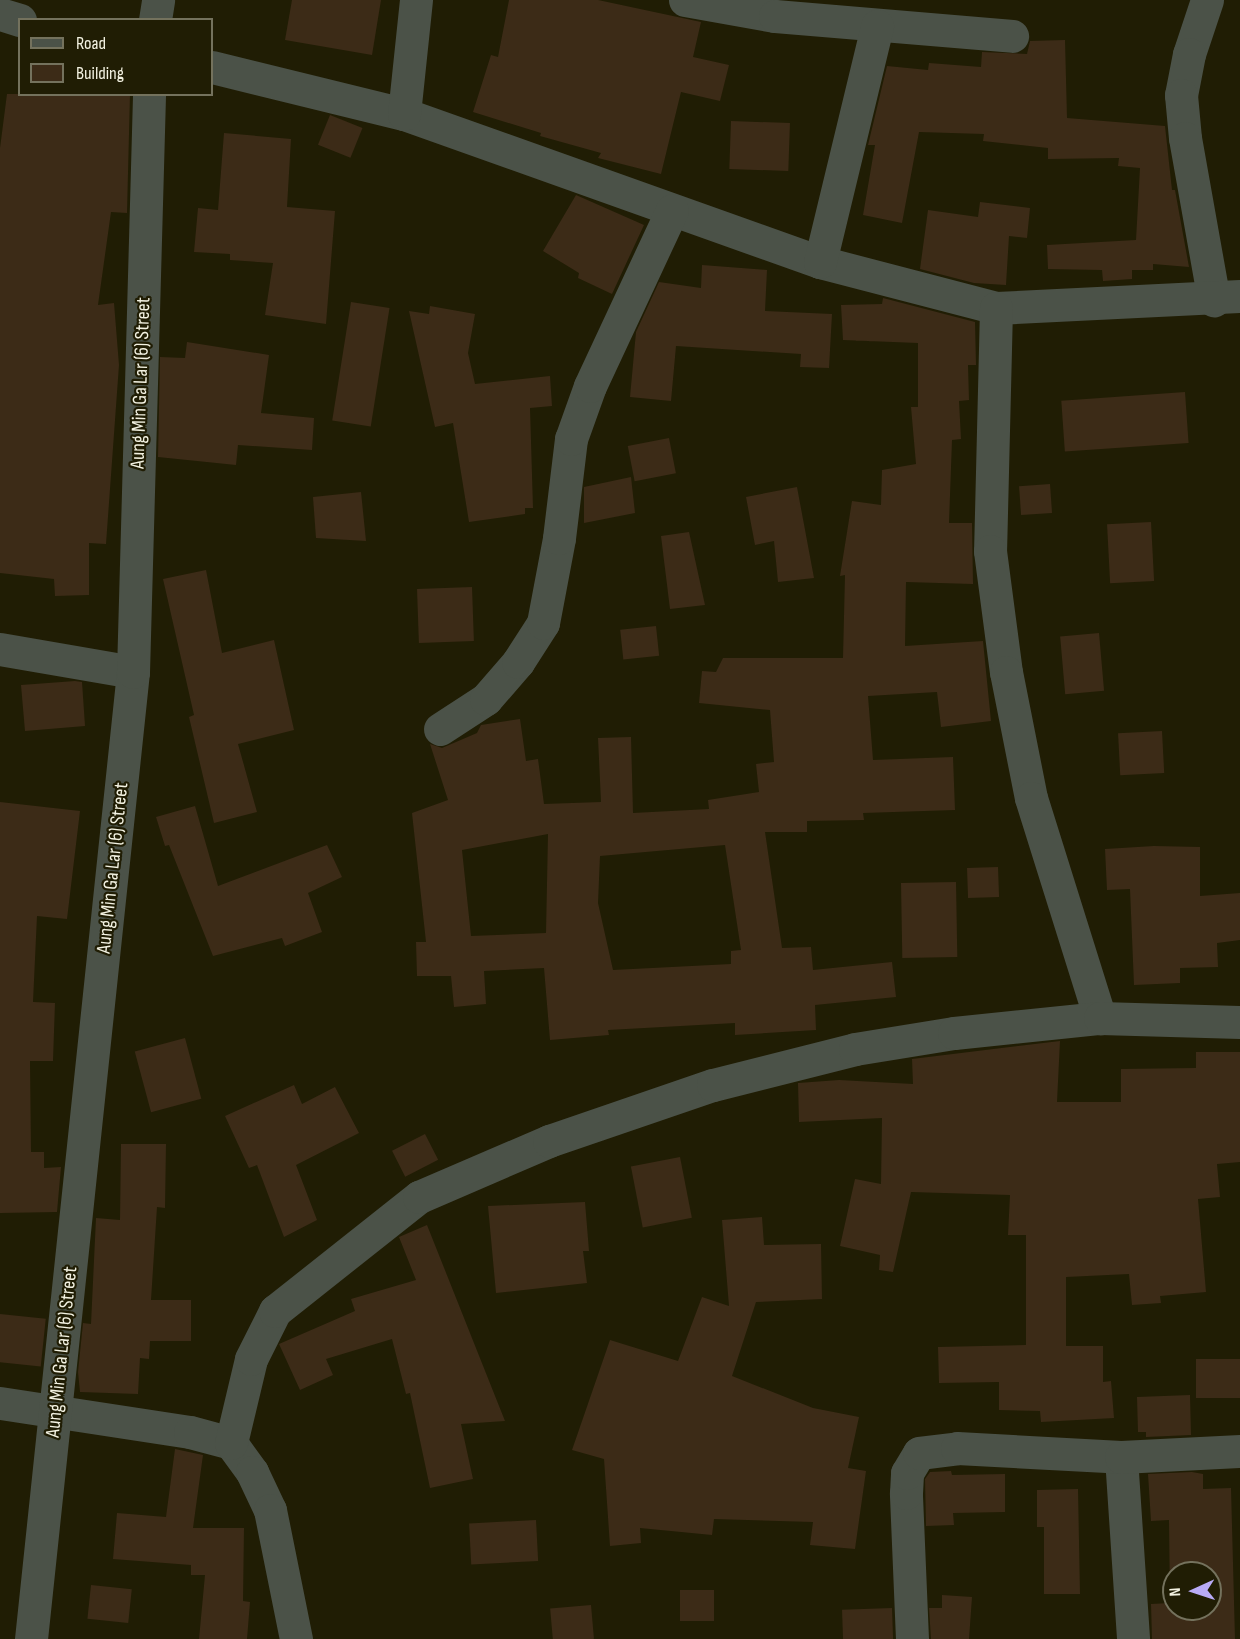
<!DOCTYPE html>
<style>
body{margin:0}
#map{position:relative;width:1240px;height:1639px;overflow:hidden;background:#201d04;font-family:"Sofia Sans Condensed",sans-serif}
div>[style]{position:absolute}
.building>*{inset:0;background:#3c2b17;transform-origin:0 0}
.minor>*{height:33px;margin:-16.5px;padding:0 16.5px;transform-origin:16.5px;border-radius:16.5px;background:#4b5248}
span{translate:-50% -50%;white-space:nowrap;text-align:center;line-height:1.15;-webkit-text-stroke:4.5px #201d04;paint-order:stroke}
.street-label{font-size:20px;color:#f3f2e2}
.legend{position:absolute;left:18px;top:18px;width:195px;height:78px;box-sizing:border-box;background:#201d04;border:2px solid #74725d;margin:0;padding:8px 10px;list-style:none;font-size:18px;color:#f3f2e2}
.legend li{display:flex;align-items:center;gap:12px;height:30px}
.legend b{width:30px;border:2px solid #74725d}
.north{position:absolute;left:1162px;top:1561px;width:60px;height:60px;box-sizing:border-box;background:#201d04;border:2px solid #74725d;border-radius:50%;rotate:267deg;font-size:16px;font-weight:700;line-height:24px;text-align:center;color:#f3f2e2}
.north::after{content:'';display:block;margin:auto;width:21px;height:27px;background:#b9abf7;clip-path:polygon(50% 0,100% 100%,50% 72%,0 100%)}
</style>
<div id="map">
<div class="building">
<i style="clip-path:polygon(292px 0,381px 0,372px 55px,285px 40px)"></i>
<i style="clip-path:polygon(509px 0,598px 0,701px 22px,693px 57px,729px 65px,720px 101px,681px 92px,661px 174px,598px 158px,601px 153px,540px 136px,541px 133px,473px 112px,491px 55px,498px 57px)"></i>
<i style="clip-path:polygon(1065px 40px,1067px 118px,1165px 126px,1172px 190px,1175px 190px,1189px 267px,1153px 264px,1153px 270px,1132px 270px,1132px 279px,1103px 281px,1102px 270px,1048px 269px,1047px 245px,1136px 240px,1140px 168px,1118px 166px,1119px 158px,1048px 159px,1048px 148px,983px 141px,984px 134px,919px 132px,902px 223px,863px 215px,875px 145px,868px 145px,887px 66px,928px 70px,929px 63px,981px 67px,982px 52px,1027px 54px,1030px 41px)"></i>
<i style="clip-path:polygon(7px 94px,130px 94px,127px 213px,111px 212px,98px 305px,114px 303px,119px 365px,106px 544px,89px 543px,89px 595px,55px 596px,54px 579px,0 573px,0 148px)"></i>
<i style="left:330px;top:115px;width:35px;height:32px;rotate:22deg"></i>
<i style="left:731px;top:121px;width:59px;height:48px;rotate:2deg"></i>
<i style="clip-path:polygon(224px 133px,291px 139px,287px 207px,335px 211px,326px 324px,265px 315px,273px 263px,230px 260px,230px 254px,194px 252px,198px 208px,218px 210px)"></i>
<i style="clip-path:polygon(576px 195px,644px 225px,612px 294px,578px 278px,579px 273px,543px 251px)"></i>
<i style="clip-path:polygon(980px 202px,1030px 208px,1027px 238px,1009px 236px,1006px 285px,974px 283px,920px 269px,928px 210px,978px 217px)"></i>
<i style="clip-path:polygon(702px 265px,767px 270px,765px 311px,832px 314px,829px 368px,800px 367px,801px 354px,676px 346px,671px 401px,630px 397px,636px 332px,659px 282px,701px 288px)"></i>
<i style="clip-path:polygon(evenodd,883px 298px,975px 322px,976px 365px,968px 365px,969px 400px,959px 401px,961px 439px,952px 440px,949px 523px,972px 523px,973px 584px,906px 582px,905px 646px,983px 641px,991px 721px,941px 727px,937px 692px,868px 696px,873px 760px,953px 757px,955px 810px,863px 813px,864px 820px,807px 821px,807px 832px,765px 832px,782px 948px,811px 947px,813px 970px,892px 962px,896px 997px,815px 1005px,816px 1030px,735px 1035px,735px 1023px,608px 1030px,609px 1035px,550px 1040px,544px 968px,484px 971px,486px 1004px,454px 1007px,451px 976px,417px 976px,416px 942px,426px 942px,412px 813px,448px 800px,430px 744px,442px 748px,477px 733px,481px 725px,520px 719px,526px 761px,538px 759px,544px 804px,601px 802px,598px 738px,631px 737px,633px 813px,709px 809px,708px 800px,759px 792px,756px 764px,774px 762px,770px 710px,699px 703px,702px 671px,716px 672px,723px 658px,843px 658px,845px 575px,840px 576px,852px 501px,881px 505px,882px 470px,916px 464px,911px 407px,918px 407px,918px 343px,843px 340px,841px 305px,882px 304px,883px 298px,548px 834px,546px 933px,471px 936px,462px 850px,548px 834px,883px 298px,725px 845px,741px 950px,731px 951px,731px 964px,613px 970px,598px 903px,600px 856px,725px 845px)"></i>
<i style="left:351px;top:302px;width:39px;height:120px;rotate:9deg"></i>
<i style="clip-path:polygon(430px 306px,475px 314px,468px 353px,475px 384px,550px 376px,552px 406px,530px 408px,533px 508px,525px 508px,525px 514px,469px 522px,453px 423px,435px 427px,409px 311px,429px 314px)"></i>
<i style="clip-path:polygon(187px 342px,269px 355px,261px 413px,314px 418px,312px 450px,238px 445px,236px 465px,158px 457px,160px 357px,185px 358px)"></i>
<i style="left:1185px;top:392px;width:51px;height:124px;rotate:86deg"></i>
<i style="left:669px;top:438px;width:36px;height:42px;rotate:79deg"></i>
<i style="clip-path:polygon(631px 477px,635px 513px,584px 523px,584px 487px)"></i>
<i style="left:1050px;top:484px;width:29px;height:31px;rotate:86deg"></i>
<i style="clip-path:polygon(797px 487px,814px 578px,778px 582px,774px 541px,755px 545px,746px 497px)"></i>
<i style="clip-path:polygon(361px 492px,366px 541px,316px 538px,313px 497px)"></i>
<i style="left:1151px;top:522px;width:59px;height:44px;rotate:87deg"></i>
<i style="clip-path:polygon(689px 532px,705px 605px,670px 609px,661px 536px)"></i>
<i style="clip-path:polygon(206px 570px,222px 653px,274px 640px,294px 730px,238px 744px,257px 812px,214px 823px,189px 717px,194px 715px,163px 579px)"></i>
<i style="left:472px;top:587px;width:54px;height:55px;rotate:88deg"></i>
<i style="left:656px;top:626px;width:30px;height:36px;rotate:84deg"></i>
<i style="left:1099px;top:633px;width:58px;height:39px;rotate:85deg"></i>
<i style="clip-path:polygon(75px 681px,82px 682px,85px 726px,25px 731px,21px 685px)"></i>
<i style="left:1162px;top:731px;width:42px;height:44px;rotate:87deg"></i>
<i style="clip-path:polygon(0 802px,80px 811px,67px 919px,37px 916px,33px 1002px,55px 1003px,53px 1061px,30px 1061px,31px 1152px,44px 1152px,44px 1168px,61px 1167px,57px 1212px,0 1213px)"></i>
<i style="clip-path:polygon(195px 806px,218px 886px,327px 845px,342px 877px,308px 893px,322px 932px,285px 946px,282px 938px,213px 956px,169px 845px,165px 846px,156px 817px)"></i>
<i style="clip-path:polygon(1154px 846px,1200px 847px,1200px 896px,1240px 893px,1240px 940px,1217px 943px,1218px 967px,1180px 968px,1180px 983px,1134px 985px,1130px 889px,1107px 890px,1105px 849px)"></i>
<i style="left:998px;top:867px;width:30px;height:31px;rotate:88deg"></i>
<i style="left:956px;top:882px;width:75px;height:55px;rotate:89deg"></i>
<i style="left:185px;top:1038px;width:63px;height:52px;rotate:75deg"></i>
<i style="clip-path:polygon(1060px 1041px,1057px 1102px,1121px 1102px,1121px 1069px,1196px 1068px,1196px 1052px,1240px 1052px,1240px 1162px,1217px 1164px,1220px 1197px,1198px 1199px,1206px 1292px,1160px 1296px,1161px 1303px,1132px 1305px,1129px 1274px,1066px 1277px,1066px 1346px,1103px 1346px,1103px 1382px,1111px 1381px,1114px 1418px,1041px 1422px,1040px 1411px,999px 1410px,999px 1382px,939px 1383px,938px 1347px,1026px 1345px,1026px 1235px,1008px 1235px,1010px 1195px,911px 1192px,893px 1272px,879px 1270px,880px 1255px,840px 1246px,855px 1179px,881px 1184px,882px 1118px,799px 1122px,798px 1083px,839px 1080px,913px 1084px,912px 1059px)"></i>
<i style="clip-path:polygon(294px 1085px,302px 1104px,335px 1087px,359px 1133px,296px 1165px,317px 1220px,284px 1237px,257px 1165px,249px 1168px,225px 1116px)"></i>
<i style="left:425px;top:1134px;width:29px;height:37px;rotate:63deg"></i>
<i style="clip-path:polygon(121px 1144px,166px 1144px,165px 1208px,157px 1207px,151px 1300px,191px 1300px,191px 1341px,150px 1341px,149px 1359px,140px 1358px,138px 1394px,80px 1392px,78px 1372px,83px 1323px,91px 1324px,96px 1218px,120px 1220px)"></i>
<i style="left:680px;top:1157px;width:62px;height:50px;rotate:79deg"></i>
<i style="clip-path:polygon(585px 1202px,589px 1251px,583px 1251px,587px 1283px,496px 1293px,488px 1206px)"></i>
<i style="clip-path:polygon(762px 1217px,764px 1245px,821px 1244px,822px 1299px,756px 1302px,732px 1376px,813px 1408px,859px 1417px,848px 1468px,866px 1471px,855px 1549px,810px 1545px,813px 1522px,714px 1519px,712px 1535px,640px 1528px,641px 1543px,610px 1546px,604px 1459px,572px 1450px,610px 1340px,678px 1361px,702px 1297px,729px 1306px,722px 1220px)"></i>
<i style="clip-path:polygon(427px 1225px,505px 1421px,461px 1424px,473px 1479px,430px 1488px,410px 1393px,406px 1394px,392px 1339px,326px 1359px,333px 1375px,300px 1390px,279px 1344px,355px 1311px,351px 1299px,416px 1280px,399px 1237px)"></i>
<i style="left:0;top:1314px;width:46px;height:48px;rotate:6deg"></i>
<i style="left:1240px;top:1359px;width:39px;height:44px;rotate:90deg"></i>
<i style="clip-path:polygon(1190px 1395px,1191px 1435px,1146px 1437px,1146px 1432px,1138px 1432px,1137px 1397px)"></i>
<i style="clip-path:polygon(175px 1449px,203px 1455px,193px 1528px,244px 1528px,243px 1601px,250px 1602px,247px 1639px,199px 1639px,205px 1575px,191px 1575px,191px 1565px,113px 1559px,117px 1513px,166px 1517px)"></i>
<i style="clip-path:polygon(951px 1471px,952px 1475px,1005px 1474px,1005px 1512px,953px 1513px,954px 1525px,926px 1526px,925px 1479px,930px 1472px)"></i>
<i style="clip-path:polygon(evenodd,1192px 1472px,1203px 1474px,1203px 1489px,1231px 1488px,1235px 1639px,1152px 1639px,1151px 1604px,1170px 1603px,1169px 1520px,1151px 1521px,1148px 1474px,1192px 1472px,1174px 1573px,1210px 1573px,1210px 1609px,1174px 1609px,1174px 1573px)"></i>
<i style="clip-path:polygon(1078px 1489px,1080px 1594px,1044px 1594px,1044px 1527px,1037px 1527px,1037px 1490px)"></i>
<i style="left:536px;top:1520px;width:41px;height:67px;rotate:87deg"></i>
<i style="left:91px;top:1585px;width:41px;height:34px;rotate:6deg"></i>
<i style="left:680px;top:1590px;width:34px;height:31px"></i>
<i style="clip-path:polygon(942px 1595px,972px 1597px,969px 1639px,931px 1639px,929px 1608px,942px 1608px)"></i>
<i style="left:591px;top:1605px;width:34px;height:41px;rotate:85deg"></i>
<i style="left:892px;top:1608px;width:31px;height:50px;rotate:88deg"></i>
</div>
<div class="minor">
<i style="left:685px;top:0;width:91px;rotate:10.1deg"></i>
<i style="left:775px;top:16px;width:238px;rotate:4.8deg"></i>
<i style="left:1207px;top:0;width:57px;rotate:108.4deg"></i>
<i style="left:1189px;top:54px;width:42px;rotate:101deg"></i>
<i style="left:1181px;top:95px;width:43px;rotate:84.7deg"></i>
<i style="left:1185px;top:138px;width:165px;rotate:79.9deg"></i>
<i style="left:0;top:14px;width:21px;rotate:17deg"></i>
<i style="left:155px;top:20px;width:20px;rotate:-81deg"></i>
<i style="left:212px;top:67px;width:198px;rotate:13.8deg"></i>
<i style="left:404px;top:114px;width:442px;rotate:19.6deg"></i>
<i style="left:820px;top:262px;width:182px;rotate:14.6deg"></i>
<i style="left:996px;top:308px;width:244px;rotate:-2.8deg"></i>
<i style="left:404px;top:114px;width:115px;rotate:-84deg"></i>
<i style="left:820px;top:262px;width:243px;rotate:-76.4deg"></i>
<i style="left:996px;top:308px;width:243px;rotate:91.4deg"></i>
<i style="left:990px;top:551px;width:122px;rotate:82.5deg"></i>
<i style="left:1006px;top:672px;width:128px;rotate:78.8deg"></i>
<i style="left:1031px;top:798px;width:231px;rotate:72.6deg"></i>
<i style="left:0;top:649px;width:135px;rotate:9.8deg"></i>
<i style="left:440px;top:729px;width:55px;rotate:-33.1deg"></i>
<i style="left:486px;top:699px;width:49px;rotate:-49.1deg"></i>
<i style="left:518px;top:662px;width:46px;rotate:-57.3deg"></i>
<i style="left:543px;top:623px;width:86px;rotate:-79.3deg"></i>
<i style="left:559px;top:538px;width:100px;rotate:-83.1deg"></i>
<i style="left:571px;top:439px;width:56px;rotate:-70.3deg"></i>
<i style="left:590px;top:386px;width:194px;rotate:-65deg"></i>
<i style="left:0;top:1403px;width:192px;rotate:8.7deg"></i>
<i style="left:190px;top:1432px;width:42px;rotate:15deg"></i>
<i style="left:231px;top:1443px;width:36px;rotate:54deg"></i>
<i style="left:252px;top:1472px;width:42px;rotate:64.7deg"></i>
<i style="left:270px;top:1510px;width:132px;rotate:78.6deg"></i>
<i style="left:231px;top:1443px;width:86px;rotate:-76.6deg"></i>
<i style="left:251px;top:1359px;width:54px;rotate:-63.4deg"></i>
<i style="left:275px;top:1311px;width:184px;rotate:-38.4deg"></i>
<i style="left:419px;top:1197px;width:142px;rotate:-23.3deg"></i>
<i style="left:549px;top:1141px;width:173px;rotate:-18.9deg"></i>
<i style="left:713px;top:1085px;width:146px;rotate:-14.2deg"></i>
<i style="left:855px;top:1049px;width:100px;rotate:-9.2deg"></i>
<i style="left:954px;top:1033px;width:147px;rotate:-5.9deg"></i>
<i style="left:1100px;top:1018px;width:140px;rotate:1.6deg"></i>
<i style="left:1121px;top:1457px;width:182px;rotate:86.2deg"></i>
<i style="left:31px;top:1639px;width:972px;rotate:-83.98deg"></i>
<i style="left:133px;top:672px;width:578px;rotate:-88.41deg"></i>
<i style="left:912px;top:1639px;width:146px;rotate:-92.4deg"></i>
<i style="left:906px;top:1493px;width:20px;rotate:-87deg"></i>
<i style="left:907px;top:1473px;width:23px;rotate:-59deg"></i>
<i style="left:919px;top:1453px;width:38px;rotate:-7deg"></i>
<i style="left:957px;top:1448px;width:164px;rotate:3.1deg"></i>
<i style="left:1121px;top:1457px;width:119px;rotate:-2.9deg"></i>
</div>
<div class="street-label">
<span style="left:141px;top:383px;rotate:-88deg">Aung Min Ga Lar (6) Street</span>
<span style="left:113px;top:868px;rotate:-84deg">Aung Min Ga Lar (6) Street</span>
<span style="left:62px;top:1352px;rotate:-84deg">Aung Min Ga Lar (6) Street</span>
</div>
<ul class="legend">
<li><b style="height:8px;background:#4b5248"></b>Road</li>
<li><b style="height:16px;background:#3c2b17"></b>Building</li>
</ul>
<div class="north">N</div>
</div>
